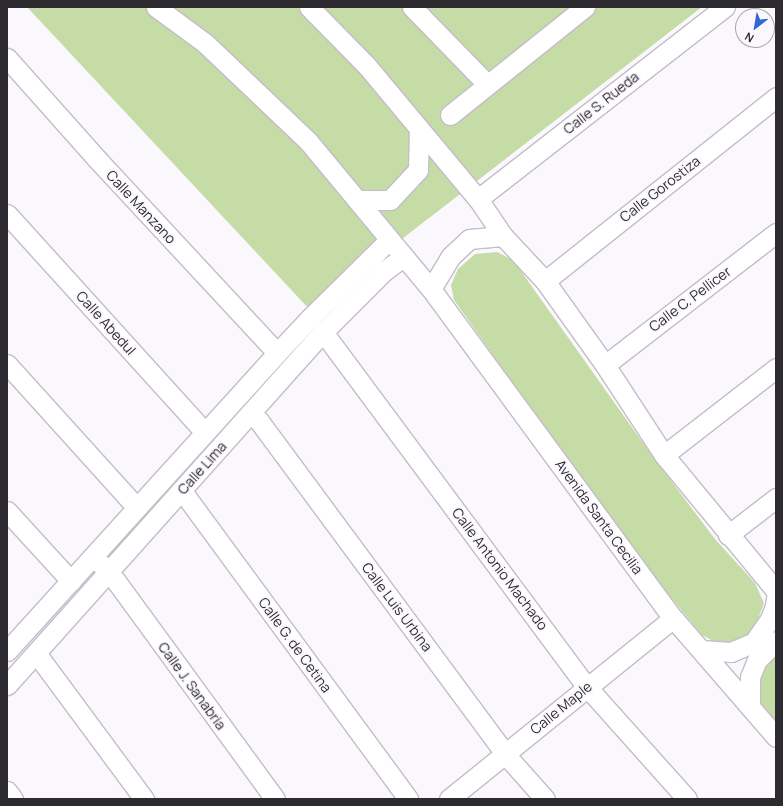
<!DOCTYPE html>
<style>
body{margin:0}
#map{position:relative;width:783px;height:806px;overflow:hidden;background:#fbf8fd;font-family:Manrope,sans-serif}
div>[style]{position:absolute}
.green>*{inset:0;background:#c5dca6}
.roads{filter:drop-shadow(1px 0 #c4bdc9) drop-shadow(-1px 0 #c4bdc9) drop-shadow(0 1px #c4bdc9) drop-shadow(0 -1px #c4bdc9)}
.minor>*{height:19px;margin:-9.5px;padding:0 9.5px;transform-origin:9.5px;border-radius:9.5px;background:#fff}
span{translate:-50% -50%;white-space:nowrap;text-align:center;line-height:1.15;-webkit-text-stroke:4px #fbf8fd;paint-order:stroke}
.street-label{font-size:14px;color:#2d2b2f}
.frame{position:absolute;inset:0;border:8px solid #2d2b2f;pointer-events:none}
.north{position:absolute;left:735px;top:8px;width:40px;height:40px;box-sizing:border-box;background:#fbf8fd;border:1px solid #a9a6ab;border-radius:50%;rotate:211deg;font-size:11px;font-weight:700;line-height:16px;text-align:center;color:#2d2b2f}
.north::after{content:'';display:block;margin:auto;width:14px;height:18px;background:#3168d7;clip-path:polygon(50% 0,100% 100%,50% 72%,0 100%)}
</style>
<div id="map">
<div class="green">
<i style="clip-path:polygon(27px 7px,702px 7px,310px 310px)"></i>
<i style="clip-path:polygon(497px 252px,513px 260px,653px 457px,715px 539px,755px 583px,764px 603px,756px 625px,741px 642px,719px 644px,702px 635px,628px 546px,454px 300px,451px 285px,458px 269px,475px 254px)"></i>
<i style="clip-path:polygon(310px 324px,316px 331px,113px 556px,108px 551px)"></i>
<i style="clip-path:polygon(776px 648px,776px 724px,766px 713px,756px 697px,759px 664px)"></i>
</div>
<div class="roads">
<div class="minor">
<i style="left:156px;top:7px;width:61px;rotate:36.3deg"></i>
<i style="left:205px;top:43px;width:142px;rotate:43.6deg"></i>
<i style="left:308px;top:141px;width:192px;rotate:50.3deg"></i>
<i style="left:431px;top:289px;width:408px;rotate:53.7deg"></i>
<i style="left:673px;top:618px;width:157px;rotate:49.1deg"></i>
<i style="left:309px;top:7px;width:83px;rotate:45.5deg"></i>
<i style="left:367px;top:66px;width:173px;rotate:50.2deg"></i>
<i style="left:478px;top:199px;width:45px;rotate:56deg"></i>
<i style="left:503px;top:236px;width:62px;rotate:47deg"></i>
<i style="left:545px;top:281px;width:103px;rotate:54.5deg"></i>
<i style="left:605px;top:365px;width:108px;rotate:56.8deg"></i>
<i style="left:664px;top:455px;width:176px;rotate:50.5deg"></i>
<i style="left:412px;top:7px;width:107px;rotate:45.8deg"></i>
<i style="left:7px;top:58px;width:134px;rotate:48.3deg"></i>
<i style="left:96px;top:158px;width:266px;rotate:47.1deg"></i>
<i style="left:450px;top:115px;width:173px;rotate:-38.7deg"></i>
<i style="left:478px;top:199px;width:313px;rotate:-37.9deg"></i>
<i style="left:358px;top:200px;width:32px"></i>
<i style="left:390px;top:200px;width:41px;rotate:-47deg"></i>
<i style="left:418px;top:170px;width:41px;rotate:-88.6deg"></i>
<i style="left:7px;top:214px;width:294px;rotate:47.8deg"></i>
<i style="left:545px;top:281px;width:295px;rotate:-38.5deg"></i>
<i style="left:431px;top:289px;width:37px;rotate:-59deg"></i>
<i style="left:450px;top:257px;width:26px;rotate:-43deg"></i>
<i style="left:469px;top:239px;width:34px;rotate:-5deg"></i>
<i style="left:323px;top:332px;width:442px;rotate:53.4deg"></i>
<i style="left:587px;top:687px;width:150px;rotate:48.2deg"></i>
<i style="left:7px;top:364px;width:193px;rotate:47.9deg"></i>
<i style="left:605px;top:365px;width:216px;rotate:-37.7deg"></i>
<i style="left:251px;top:414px;width:11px;rotate:41deg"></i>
<i style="left:259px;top:421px;width:414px;rotate:53.5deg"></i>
<i style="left:505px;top:754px;width:60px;rotate:48.4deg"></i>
<i style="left:664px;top:455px;width:142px;rotate:-37.8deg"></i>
<i style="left:182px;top:491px;width:382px;rotate:53.7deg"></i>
<i style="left:7px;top:511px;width:95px;rotate:47.6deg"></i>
<i style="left:728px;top:535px;width:61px;rotate:-37.6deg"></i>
<i style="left:101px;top:564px;width:23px;rotate:49deg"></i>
<i style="left:116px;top:581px;width:270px;rotate:53.9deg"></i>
<i style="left:701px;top:650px;width:30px;rotate:4deg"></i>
<i style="left:731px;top:652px;width:25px;rotate:-23deg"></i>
<i style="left:754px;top:642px;width:28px;rotate:-55deg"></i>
<i style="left:770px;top:619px;width:14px;rotate:-69deg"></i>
<i style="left:775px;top:606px;width:8px;rotate:-83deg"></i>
<i style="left:7px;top:651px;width:402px;rotate:-47.8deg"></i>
<i style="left:277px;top:353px;width:48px;rotate:-46.7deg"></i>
<i style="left:310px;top:318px;width:111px;rotate:-44.6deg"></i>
<i style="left:36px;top:653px;width:182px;rotate:53.5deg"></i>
<i style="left:7px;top:685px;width:474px;rotate:-48.2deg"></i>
<i style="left:323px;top:332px;width:86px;rotate:-45deg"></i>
<i style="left:384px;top:271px;width:24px;rotate:-36deg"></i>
<i style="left:750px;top:706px;width:29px;rotate:-90deg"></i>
<i style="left:750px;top:677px;width:18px;rotate:-68deg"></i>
<i style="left:757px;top:660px;width:27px;rotate:-45deg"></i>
<i style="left:7px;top:791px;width:10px;rotate:53deg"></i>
<i style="left:449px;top:799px;width:288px;rotate:-38.9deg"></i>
</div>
</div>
<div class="street-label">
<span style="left:601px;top:103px;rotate:-38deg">Calle S. Rueda</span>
<span style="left:660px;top:189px;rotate:-38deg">Calle Gorostiza</span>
<span style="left:141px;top:207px;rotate:47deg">Calle Manzano</span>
<span style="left:690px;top:299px;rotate:-37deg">Calle C. Pellicer</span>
<span style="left:106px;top:323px;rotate:48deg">Calle Abedul</span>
<span style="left:202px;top:468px;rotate:-48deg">Calle Lima</span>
<span style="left:599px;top:517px;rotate:54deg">Avenida Santa Cecilia</span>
<span style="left:500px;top:569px;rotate:53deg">Calle Antonio Machado</span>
<span style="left:397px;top:607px;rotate:53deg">Calle Luis Urbina</span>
<span style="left:295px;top:645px;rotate:54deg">Calle G. de Cetina</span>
<span style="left:192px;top:686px;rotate:54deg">Calle J. Sanabria</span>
<span style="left:561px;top:708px;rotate:-39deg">Calle Maple</span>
</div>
<div class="frame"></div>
<div class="north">N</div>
</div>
